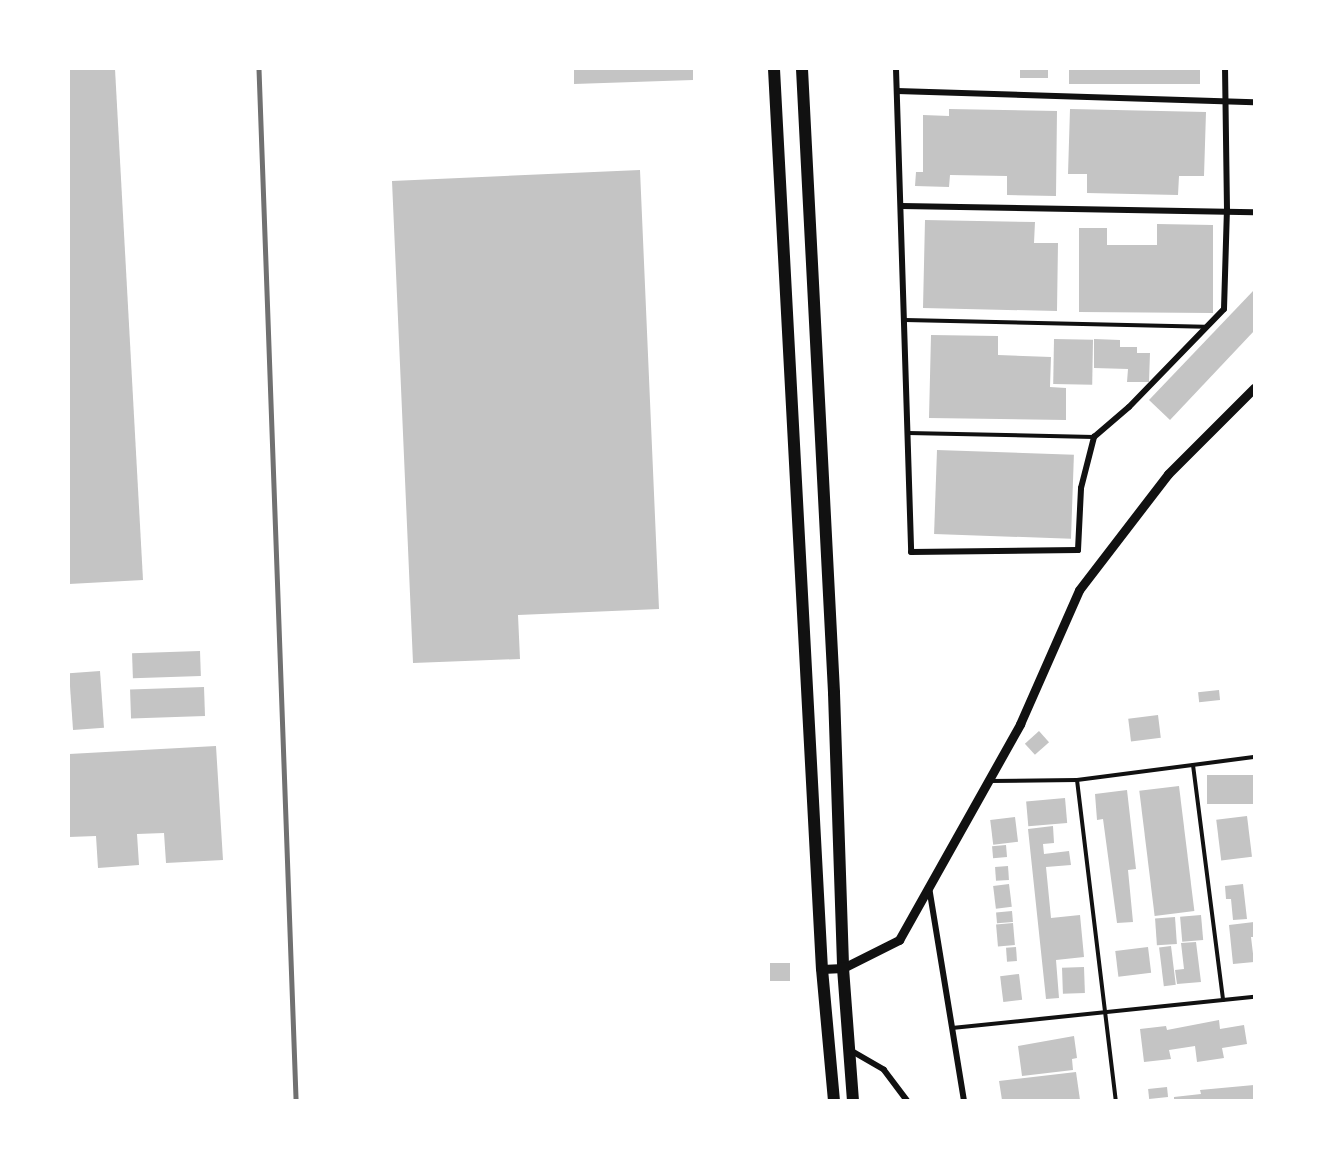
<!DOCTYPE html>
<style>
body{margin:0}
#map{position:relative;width:1323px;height:1169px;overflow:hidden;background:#fff;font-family:"PT Serif",serif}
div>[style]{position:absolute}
.building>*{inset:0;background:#c4c4c4;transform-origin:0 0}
.service>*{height:4px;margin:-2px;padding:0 2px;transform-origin:2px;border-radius:2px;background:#111}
.minor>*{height:6px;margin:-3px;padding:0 3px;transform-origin:3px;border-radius:3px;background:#111}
.tertiary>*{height:9px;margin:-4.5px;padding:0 4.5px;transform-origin:4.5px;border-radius:4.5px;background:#111}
.trunk>*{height:12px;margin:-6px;padding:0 6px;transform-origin:6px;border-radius:6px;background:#111}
.rail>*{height:4.5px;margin:-2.25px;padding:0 2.25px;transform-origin:2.25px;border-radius:2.25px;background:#707070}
span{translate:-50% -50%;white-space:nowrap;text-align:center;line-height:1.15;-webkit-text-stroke:6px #fff;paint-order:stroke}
.frame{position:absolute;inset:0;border:70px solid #fff;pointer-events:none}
</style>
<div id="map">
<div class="building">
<i style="clip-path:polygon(69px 69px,115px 69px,143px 580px,69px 584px)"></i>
<i style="clip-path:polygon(574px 69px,693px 69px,693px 80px,574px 84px)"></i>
<i style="left:1020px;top:69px;width:28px;height:9px"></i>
<i style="left:1069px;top:69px;width:131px;height:15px"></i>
<i style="clip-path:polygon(949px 109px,1057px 111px,1056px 196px,1007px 195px,1007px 176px,950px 175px,949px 187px,915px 186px,916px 172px,923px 172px,923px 115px,949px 116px)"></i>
<i style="clip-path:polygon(1070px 109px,1206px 112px,1204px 176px,1179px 176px,1178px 195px,1087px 193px,1087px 174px,1068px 174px)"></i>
<i style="clip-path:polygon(640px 170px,659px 609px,518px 615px,520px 659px,413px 663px,392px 181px)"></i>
<i style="clip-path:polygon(925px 220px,1035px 222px,1034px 243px,1058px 243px,1057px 311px,923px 308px)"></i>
<i style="clip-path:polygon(1157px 224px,1213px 225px,1213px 313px,1079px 312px,1079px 228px,1107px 228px,1107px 245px,1157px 245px)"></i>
<i style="clip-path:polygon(1254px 290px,1254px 331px,1170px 420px,1149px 400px)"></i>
<i style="clip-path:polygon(931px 335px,998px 336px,998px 355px,1051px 357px,1050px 387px,1066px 388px,1066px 420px,929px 418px)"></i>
<i style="left:1054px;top:339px;width:39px;height:45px;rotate:1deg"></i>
<i style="clip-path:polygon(1094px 339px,1120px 340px,1120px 347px,1137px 347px,1137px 353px,1150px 353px,1149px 382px,1127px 382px,1128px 369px,1094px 368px)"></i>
<i style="left:937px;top:450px;width:137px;height:84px;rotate:2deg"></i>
<i style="left:200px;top:651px;width:25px;height:68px;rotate:88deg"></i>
<i style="left:100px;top:671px;width:57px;height:31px;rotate:86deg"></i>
<i style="left:204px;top:687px;width:29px;height:74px;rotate:88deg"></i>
<i style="left:1219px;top:690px;width:10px;height:21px;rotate:84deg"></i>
<i style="left:1158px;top:715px;width:23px;height:30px;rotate:83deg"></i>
<i style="left:1039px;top:731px;width:15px;height:19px;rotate:48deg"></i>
<i style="clip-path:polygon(216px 746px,223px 860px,166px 863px,164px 833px,137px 834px,139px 865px,98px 868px,96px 836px,69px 837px,69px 754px)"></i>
<i style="left:1254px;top:775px;width:29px;height:47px;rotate:90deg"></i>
<i style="left:1179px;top:786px;width:126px;height:40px;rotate:83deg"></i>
<i style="clip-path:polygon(1127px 790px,1136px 869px,1128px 870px,1133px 922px,1117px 923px,1103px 819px,1097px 820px,1095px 794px)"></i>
<i style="left:1065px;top:798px;width:25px;height:39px;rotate:85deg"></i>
<i style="left:1247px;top:816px;width:41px;height:31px;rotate:83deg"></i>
<i style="left:1015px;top:817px;width:25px;height:25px;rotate:83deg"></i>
<i style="clip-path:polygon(1053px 826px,1054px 843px,1043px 844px,1044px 854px,1069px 851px,1071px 865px,1046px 867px,1051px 918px,1080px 915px,1084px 957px,1056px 960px,1059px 998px,1046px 999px,1028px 829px)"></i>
<i style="left:1006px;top:845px;width:12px;height:14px;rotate:85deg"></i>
<i style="left:1008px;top:866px;width:14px;height:13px;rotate:86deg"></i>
<i style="left:1009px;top:884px;width:23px;height:16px;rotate:83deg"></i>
<i style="clip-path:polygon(1243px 884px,1247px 919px,1233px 920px,1231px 899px,1226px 899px,1225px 886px)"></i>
<i style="left:1012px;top:911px;width:11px;height:16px;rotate:85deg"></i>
<i style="left:1201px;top:915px;width:25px;height:21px;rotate:85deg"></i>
<i style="left:1175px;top:917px;width:27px;height:20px;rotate:86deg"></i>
<i style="clip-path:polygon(1254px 922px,1254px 937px,1251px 937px,1254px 962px,1233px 964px,1229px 925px)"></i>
<i style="left:1013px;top:923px;width:22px;height:17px;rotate:85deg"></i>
<i style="clip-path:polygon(1196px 942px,1201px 982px,1177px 984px,1175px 970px,1184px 969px,1181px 943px)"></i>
<i style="left:1171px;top:946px;width:39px;height:12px;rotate:83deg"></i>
<i style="left:1016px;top:947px;width:14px;height:10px;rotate:86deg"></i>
<i style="left:1148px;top:947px;width:26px;height:33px;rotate:83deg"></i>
<i style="left:770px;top:963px;width:20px;height:18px"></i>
<i style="left:1084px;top:967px;width:26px;height:22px;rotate:88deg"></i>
<i style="left:1019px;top:974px;width:26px;height:19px;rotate:83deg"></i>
<i style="clip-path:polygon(1219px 1020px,1220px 1029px,1244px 1025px,1247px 1044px,1222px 1048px,1224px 1058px,1197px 1062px,1195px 1046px,1169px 1050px,1171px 1059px,1144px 1062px,1140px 1029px,1166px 1026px,1167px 1030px)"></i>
<i style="clip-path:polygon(1074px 1036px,1077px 1058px,1072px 1059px,1073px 1070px,1022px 1076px,1018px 1046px)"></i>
<i style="clip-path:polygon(1076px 1072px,1080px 1100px,1002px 1100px,999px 1081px)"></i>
<i style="clip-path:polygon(1254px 1085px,1254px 1100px,1174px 1100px,1174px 1097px,1201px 1094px,1200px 1090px)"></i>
<i style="left:1167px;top:1087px;width:10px;height:19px;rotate:84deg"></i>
</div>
<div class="service">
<i style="left:905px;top:320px;width:300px;rotate:1.3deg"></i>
<i style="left:908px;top:433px;width:186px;rotate:1.2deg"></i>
<i style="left:1193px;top:765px;width:237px;rotate:82.7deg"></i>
<i style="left:1077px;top:780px;width:322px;rotate:83.1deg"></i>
<i style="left:989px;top:781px;width:88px;rotate:-0.7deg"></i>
<i style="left:1077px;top:780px;width:178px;rotate:-7.4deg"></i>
<i style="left:952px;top:1028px;width:304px;rotate:-5.9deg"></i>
</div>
<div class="minor">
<i style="left:896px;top:69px;width:483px;rotate:88.2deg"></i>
<i style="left:911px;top:552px;width:167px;rotate:-0.7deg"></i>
<i style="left:1078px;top:550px;width:62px;rotate:-87.2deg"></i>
<i style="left:1081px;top:488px;width:53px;rotate:-75.7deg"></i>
<i style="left:1094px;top:437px;width:46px;rotate:-40.6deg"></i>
<i style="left:1129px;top:407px;width:136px;rotate:-45.9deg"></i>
<i style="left:1224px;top:309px;width:99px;rotate:-88.3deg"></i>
<i style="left:1227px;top:210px;width:141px;rotate:-90.8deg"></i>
<i style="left:897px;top:91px;width:357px;rotate:1.8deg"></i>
<i style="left:902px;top:206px;width:352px;rotate:1deg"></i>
<i style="left:929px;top:887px;width:216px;rotate:80.7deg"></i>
<i style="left:850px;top:1050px;width:39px;rotate:30deg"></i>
<i style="left:884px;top:1070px;width:38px;rotate:53deg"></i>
</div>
<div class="tertiary">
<i style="left:822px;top:969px;width:21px;rotate:-3deg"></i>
<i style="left:843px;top:968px;width:63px;rotate:-26.6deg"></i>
<i style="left:899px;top:940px;width:248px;rotate:-60.7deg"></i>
<i style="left:1020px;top:724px;width:146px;rotate:-66.2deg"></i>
<i style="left:1079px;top:590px;width:146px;rotate:-52.5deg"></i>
<i style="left:1168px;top:474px;width:122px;rotate:-45deg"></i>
</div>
<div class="trunk">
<i style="left:774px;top:69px;width:901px;rotate:86.95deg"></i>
<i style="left:822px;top:969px;width:132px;rotate:84.8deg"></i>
<i style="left:802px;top:69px;width:625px;rotate:87.06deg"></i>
<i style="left:834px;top:693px;width:275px;rotate:88.1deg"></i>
<i style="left:843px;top:968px;width:132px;rotate:85.7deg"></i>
</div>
<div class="rail">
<i style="left:259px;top:69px;width:1032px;rotate:87.94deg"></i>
</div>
<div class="frame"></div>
</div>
